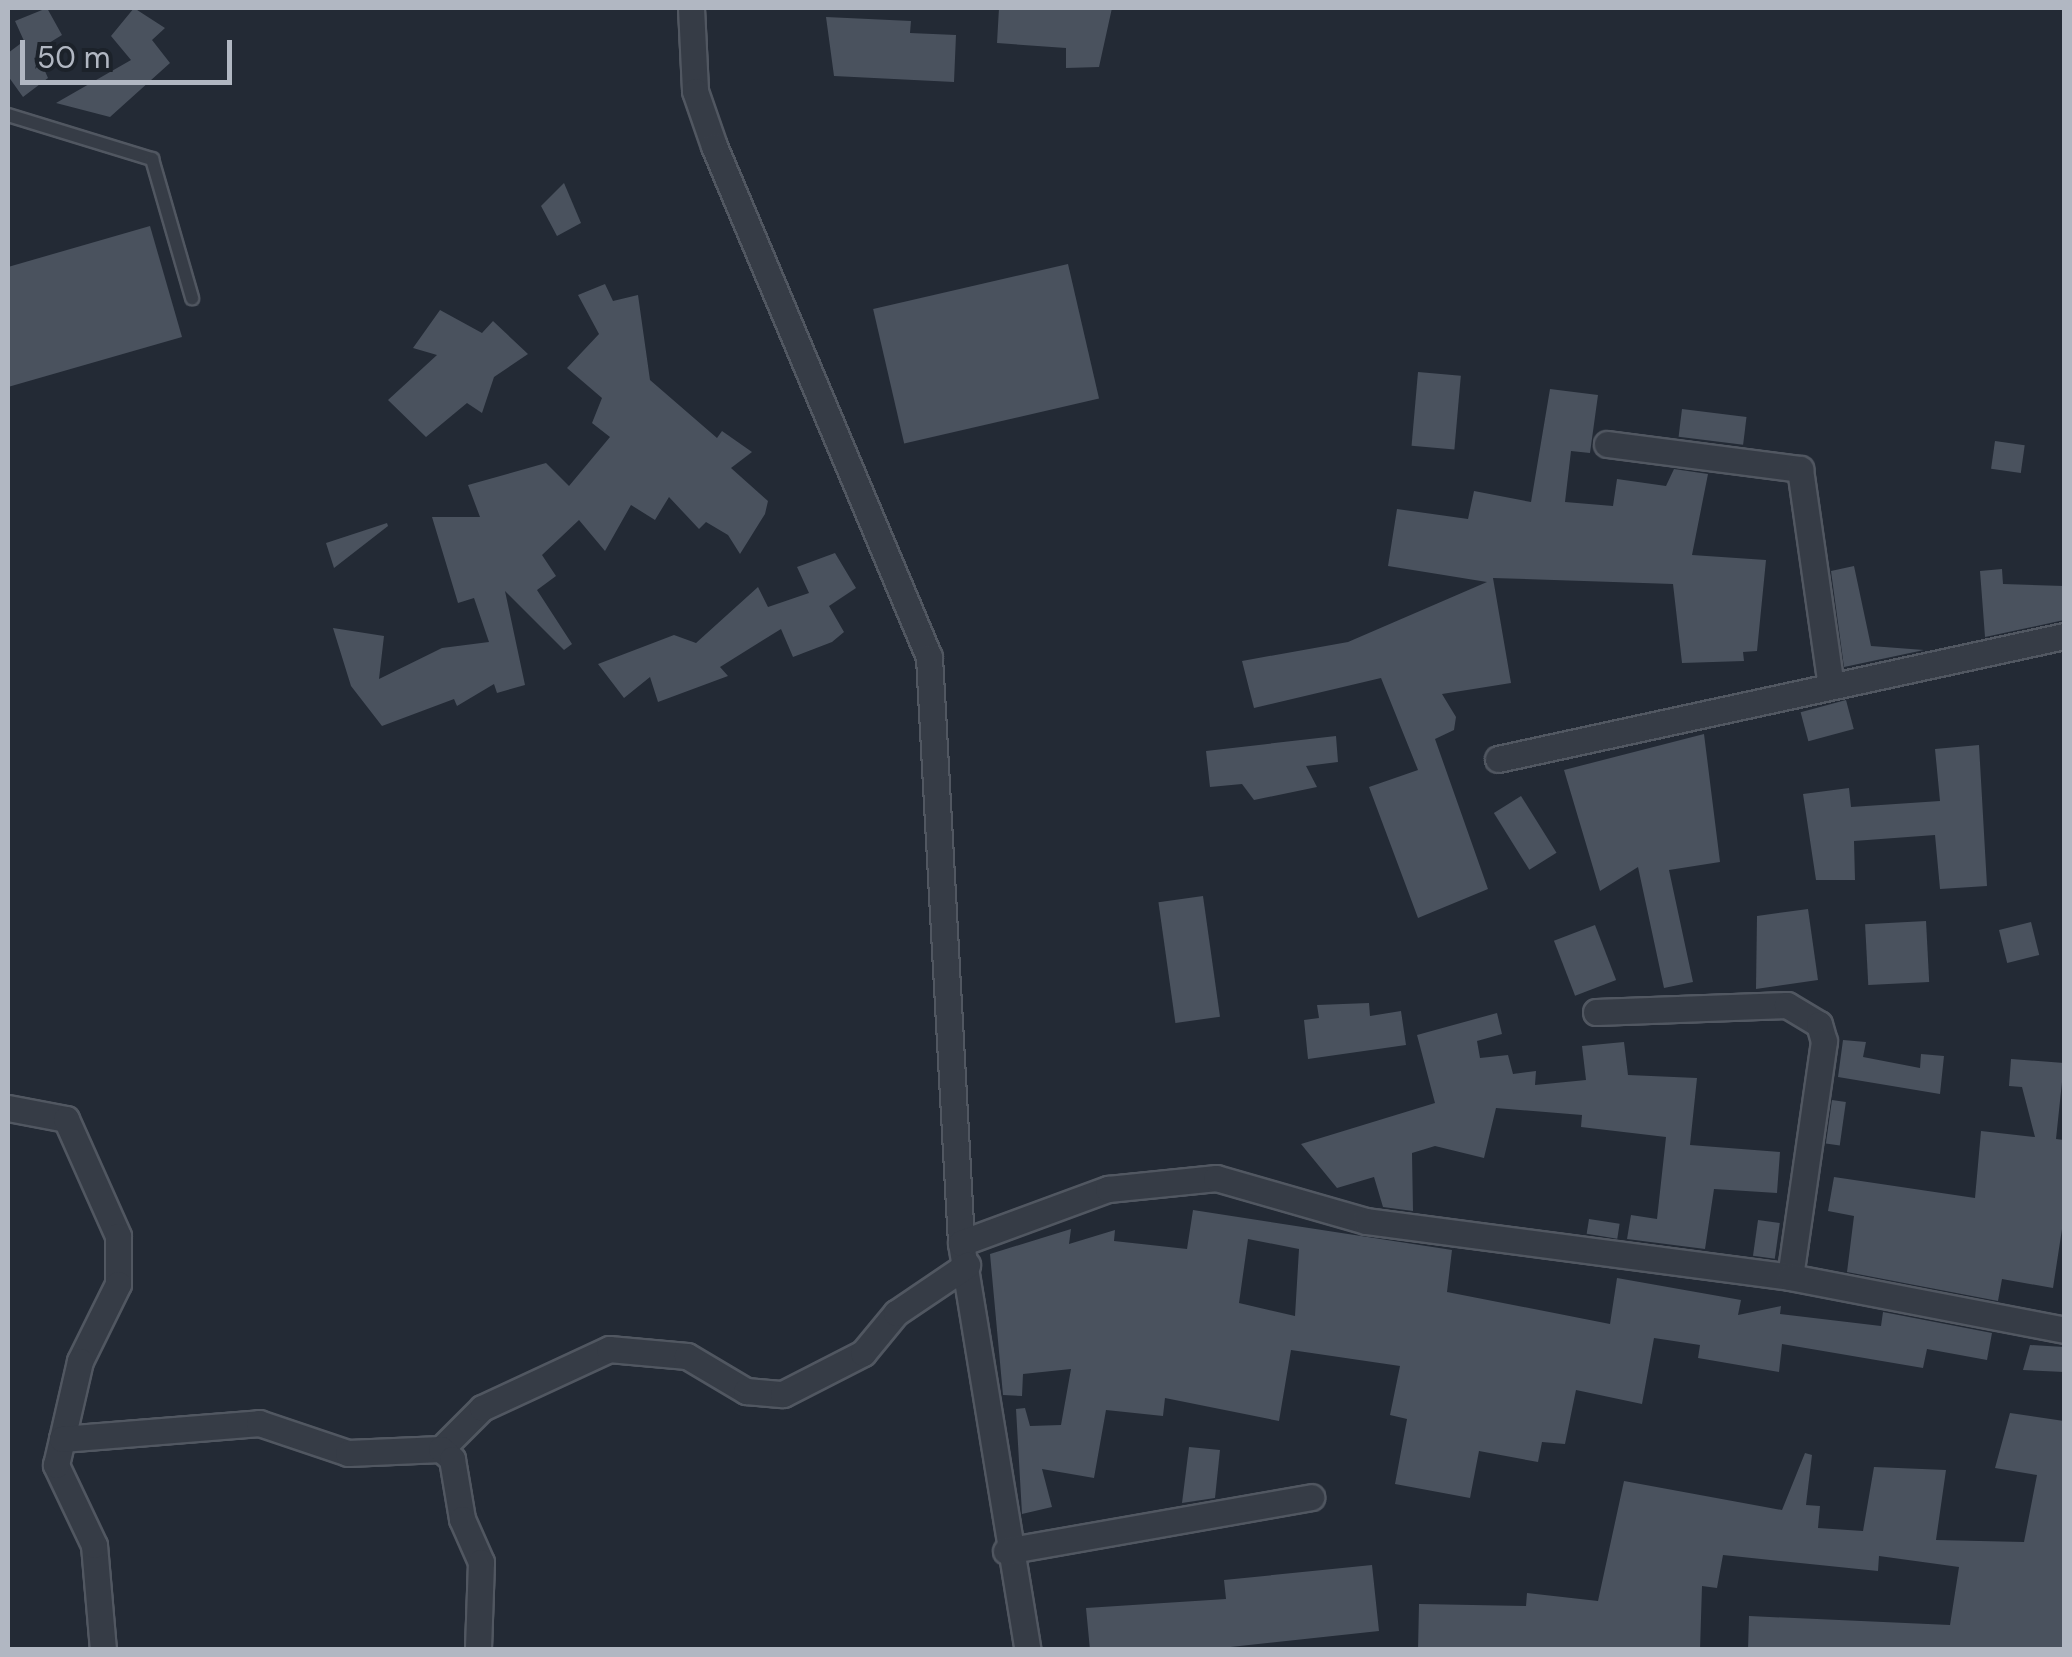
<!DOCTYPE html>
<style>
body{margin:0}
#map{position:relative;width:2072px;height:1657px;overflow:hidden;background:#232a35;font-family:"DM Sans",sans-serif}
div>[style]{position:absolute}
.building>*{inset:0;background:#4a525e;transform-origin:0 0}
.roads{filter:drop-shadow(2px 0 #515761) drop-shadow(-2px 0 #515761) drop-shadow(0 2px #515761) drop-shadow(0 -2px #515761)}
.service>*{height:12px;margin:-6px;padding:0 6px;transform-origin:6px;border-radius:6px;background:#363c46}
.minor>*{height:25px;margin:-12.5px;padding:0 12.5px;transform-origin:12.5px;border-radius:12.5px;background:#363c46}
span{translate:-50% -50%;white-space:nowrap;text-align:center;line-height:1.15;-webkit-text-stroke:9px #1c222a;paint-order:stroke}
.frame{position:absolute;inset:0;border:10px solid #b1b7c2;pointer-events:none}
.scale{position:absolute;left:20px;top:40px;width:212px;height:45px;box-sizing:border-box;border:5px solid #b1b7c2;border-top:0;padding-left:12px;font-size:30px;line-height:35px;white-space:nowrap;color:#b1b7c2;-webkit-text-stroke:8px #1c222a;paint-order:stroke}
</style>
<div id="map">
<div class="building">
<i style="clip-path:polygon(47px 8px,62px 35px,36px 51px,48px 78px,23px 97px,8px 76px,8px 53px,24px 41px,15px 21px)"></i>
<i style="clip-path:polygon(134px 8px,165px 28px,152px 40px,170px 63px,110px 117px,56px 103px,131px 60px,111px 36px)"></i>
<i style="clip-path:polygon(999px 8px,1112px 8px,1099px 67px,1066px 68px,1066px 48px,997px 43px)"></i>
<i style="clip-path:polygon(826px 17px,911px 21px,910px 33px,956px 35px,954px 82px,834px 76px)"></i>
<i style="clip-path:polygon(564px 183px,581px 223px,557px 236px,541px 206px)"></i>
<i style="clip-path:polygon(150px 226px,182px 337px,8px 387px,8px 267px)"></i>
<i style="left:1068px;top:264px;width:138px;height:200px;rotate:77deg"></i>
<i style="clip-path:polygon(605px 284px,613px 301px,638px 295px,650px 380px,717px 438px,722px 431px,752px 452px,731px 468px,768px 501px,765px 514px,740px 554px,728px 535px,706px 522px,699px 529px,669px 497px,655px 520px,631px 505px,605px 551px,579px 520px,542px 555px,556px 576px,537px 590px,572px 644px,564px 650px,505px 591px,525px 685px,497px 693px,494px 684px,457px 706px,454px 699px,382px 726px,351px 686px,333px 628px,384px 636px,379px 679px,442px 648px,489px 642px,474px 598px,458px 603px,432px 517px,480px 517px,468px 485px,546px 463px,569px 486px,610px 437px,592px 423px,602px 398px,567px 368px,599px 334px,578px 295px)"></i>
<i style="clip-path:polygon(440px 310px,482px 333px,493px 321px,528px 354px,494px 377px,482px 413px,467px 403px,426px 437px,388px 400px,437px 355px,413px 348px)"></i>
<i style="left:1418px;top:372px;width:43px;height:74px;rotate:5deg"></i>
<i style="clip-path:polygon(1550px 389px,1598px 395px,1590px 453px,1571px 451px,1565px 502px,1613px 506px,1617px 479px,1666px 486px,1674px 469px,1708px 474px,1692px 555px,1766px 560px,1757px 651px,1743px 652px,1744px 661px,1682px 663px,1673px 584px,1493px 578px,1511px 683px,1442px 694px,1456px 717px,1454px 730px,1435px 739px,1488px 889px,1418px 918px,1369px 787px,1418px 770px,1381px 678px,1254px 708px,1242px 661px,1348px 642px,1487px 582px,1388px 566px,1397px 509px,1468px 519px,1474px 491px,1531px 502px)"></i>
<i style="left:1682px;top:409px;width:65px;height:28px;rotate:7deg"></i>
<i style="left:1995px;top:441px;width:30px;height:28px;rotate:8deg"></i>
<i style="clip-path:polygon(387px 523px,388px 526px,334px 568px,326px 543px)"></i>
<i style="clip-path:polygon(835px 553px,856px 588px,829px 606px,844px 632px,832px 642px,793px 657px,781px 629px,720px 667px,728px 676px,658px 702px,650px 677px,624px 698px,598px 664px,674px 635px,696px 643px,758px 587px,768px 607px,809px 593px,797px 567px)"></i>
<i style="clip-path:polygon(1854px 566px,1871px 646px,1924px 650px,1844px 667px,1831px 571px)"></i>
<i style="clip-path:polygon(2002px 569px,2003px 584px,2064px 586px,2064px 620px,1985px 637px,1980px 571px)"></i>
<i style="left:1846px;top:700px;width:30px;height:47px;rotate:75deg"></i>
<i style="clip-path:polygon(1704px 734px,1720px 862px,1669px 870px,1693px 982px,1664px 988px,1638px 867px,1600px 891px,1564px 770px)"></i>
<i style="clip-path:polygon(1336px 736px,1338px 762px,1306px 766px,1317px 787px,1254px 800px,1242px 784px,1210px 787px,1206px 751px)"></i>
<i style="clip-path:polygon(1979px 745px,1987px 886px,1940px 889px,1935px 835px,1854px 841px,1855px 880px,1816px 880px,1803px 794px,1849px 788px,1851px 807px,1940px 801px,1935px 749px)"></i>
<i style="left:1521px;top:796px;width:67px;height:32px;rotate:58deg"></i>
<i style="left:1203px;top:896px;width:122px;height:45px;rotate:82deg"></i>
<i style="clip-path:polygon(1808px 909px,1818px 980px,1756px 989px,1757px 916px)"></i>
<i style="left:1926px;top:921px;width:61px;height:61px;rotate:87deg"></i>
<i style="left:2031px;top:922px;width:34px;height:33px;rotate:76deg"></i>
<i style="left:1595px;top:925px;width:59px;height:44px;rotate:69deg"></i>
<i style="clip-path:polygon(1369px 1003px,1370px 1016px,1401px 1011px,1406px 1045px,1308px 1059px,1304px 1020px,1319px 1018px,1317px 1005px)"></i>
<i style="clip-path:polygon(1497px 1013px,1502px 1034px,1477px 1041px,1480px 1058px,1508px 1055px,1513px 1074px,1536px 1071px,1535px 1085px,1586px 1080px,1582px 1046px,1624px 1042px,1628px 1075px,1697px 1078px,1690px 1145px,1780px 1152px,1777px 1193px,1714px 1189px,1705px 1249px,1627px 1239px,1631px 1215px,1657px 1219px,1666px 1137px,1581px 1127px,1582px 1115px,1496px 1108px,1484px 1158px,1435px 1146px,1412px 1153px,1413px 1211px,1383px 1207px,1374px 1177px,1337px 1188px,1301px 1144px,1435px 1103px,1417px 1035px)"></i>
<i style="clip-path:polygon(1843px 1040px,1866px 1042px,1863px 1057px,1920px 1068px,1921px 1054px,1944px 1056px,1940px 1094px,1838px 1077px)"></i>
<i style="clip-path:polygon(2011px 1059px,2064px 1063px,2056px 1139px,2064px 1140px,2064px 1216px,2053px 1288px,2002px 1279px,1998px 1301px,1847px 1272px,1854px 1216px,1828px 1211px,1834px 1177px,1975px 1198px,1981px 1131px,2035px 1137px,2022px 1087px,2009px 1086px)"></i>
<i style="left:1832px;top:1100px;width:14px;height:44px;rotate:8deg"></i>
<i style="clip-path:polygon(evenodd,1193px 1210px,1452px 1250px,1447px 1292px,1610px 1324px,1617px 1278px,1741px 1300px,1738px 1315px,1781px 1306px,1780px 1314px,1881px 1326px,1883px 1312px,1992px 1333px,1987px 1360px,1927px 1349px,1923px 1368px,1782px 1344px,1779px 1372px,1698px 1358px,1700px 1345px,1654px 1338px,1642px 1404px,1576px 1390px,1565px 1444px,1542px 1442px,1538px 1462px,1479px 1451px,1470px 1498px,1395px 1484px,1407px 1419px,1390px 1415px,1400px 1366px,1291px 1350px,1279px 1421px,1165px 1398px,1163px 1416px,1106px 1410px,1094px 1478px,1042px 1469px,1052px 1507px,1022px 1514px,1016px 1409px,1025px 1408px,1030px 1426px,1061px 1425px,1071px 1369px,1023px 1374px,1022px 1396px,1003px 1395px,990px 1254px,1071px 1229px,1069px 1244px,1115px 1230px,1114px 1241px,1187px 1249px,1193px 1210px,1248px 1239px,1299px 1249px,1295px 1316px,1239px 1303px,1248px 1239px)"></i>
<i style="left:1589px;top:1219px;width:31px;height:15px;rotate:9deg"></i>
<i style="left:1758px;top:1220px;width:22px;height:36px;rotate:8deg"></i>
<i style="clip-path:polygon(2030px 1345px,2064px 1347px,2064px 1372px,2023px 1370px)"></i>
<i style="clip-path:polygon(2010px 1413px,2064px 1421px,2064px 1650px,1748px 1650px,1749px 1616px,1950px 1625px,1959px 1567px,1879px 1556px,1878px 1571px,1723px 1555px,1717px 1588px,1702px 1586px,1700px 1650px,1418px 1650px,1419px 1604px,1526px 1606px,1527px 1593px,1598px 1601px,1624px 1481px,1782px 1510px,1805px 1453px,1812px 1455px,1806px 1505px,1820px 1506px,1818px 1528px,1863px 1531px,1874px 1467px,1946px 1470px,1936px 1540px,2024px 1542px,2037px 1475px,1995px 1468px)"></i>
<i style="clip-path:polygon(1189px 1447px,1220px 1450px,1215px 1498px,1182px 1503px)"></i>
<i style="clip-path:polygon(1372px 1565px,1379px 1631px,1203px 1650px,1090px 1650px,1086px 1608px,1226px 1599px,1224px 1580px)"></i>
</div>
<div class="roads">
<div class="service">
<i style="left:8px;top:115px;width:151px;rotate:17deg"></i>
<i style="left:152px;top:159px;width:145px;rotate:73.9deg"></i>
</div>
<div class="minor">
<i style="left:691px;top:8px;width:83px;rotate:87.2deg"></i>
<i style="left:695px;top:91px;width:58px;rotate:70.9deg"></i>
<i style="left:714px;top:146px;width:554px;rotate:67.18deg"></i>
<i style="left:929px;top:657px;width:587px;rotate:86.87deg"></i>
<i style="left:961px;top:1243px;width:412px;rotate:80.7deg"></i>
<i style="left:1607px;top:444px;width:195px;rotate:7.4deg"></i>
<i style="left:1800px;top:469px;width:214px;rotate:81.9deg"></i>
<i style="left:1498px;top:759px;width:579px;rotate:-12.26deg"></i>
<i style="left:1596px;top:1012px;width:191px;rotate:-2.1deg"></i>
<i style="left:1787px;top:1005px;width:37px;rotate:31deg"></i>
<i style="left:1819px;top:1024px;width:18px;rotate:74deg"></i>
<i style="left:1824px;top:1041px;width:238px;rotate:98.2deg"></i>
<i style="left:8px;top:1108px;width:59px;rotate:10.7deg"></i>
<i style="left:66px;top:1119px;width:128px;rotate:66deg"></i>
<i style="left:118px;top:1236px;width:48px;rotate:90deg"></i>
<i style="left:118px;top:1284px;width:86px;rotate:116.3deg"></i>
<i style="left:80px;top:1361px;width:80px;rotate:103deg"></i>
<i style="left:961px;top:1243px;width:157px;rotate:-20.2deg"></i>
<i style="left:1108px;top:1189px;width:109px;rotate:-5.8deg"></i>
<i style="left:1216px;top:1178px;width:156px;rotate:16deg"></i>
<i style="left:1366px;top:1221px;width:428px;rotate:7.5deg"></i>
<i style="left:1790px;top:1277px;width:279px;rotate:10.9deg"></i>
<i style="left:441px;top:1449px;width:58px;rotate:-45deg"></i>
<i style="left:482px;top:1408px;width:140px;rotate:-24.9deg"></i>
<i style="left:609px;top:1349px;width:78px;rotate:5.1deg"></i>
<i style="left:687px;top:1356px;width:69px;rotate:30.7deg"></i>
<i style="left:746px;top:1391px;width:37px;rotate:5deg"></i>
<i style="left:783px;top:1394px;width:90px;rotate:-27.1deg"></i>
<i style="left:863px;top:1353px;width:52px;rotate:-50.5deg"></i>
<i style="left:896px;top:1313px;width:86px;rotate:-34.1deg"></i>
<i style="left:1006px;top:1551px;width:310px;rotate:-10deg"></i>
<i style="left:103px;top:1650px;width:105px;rotate:-94.9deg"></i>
<i style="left:94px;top:1545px;width:89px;rotate:-115.4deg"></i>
<i style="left:56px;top:1465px;width:27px;rotate:-77deg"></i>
<i style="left:62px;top:1439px;width:198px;rotate:-4.6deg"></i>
<i style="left:259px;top:1423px;width:94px;rotate:18.6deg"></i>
<i style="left:348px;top:1453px;width:93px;rotate:-2.5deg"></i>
<i style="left:441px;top:1449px;width:15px;rotate:42deg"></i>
<i style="left:452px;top:1459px;width:61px;rotate:80.5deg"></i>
<i style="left:462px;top:1519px;width:47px;rotate:66.2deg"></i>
<i style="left:481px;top:1562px;width:88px;rotate:92deg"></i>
</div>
</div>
<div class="frame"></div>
<div class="scale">50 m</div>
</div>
